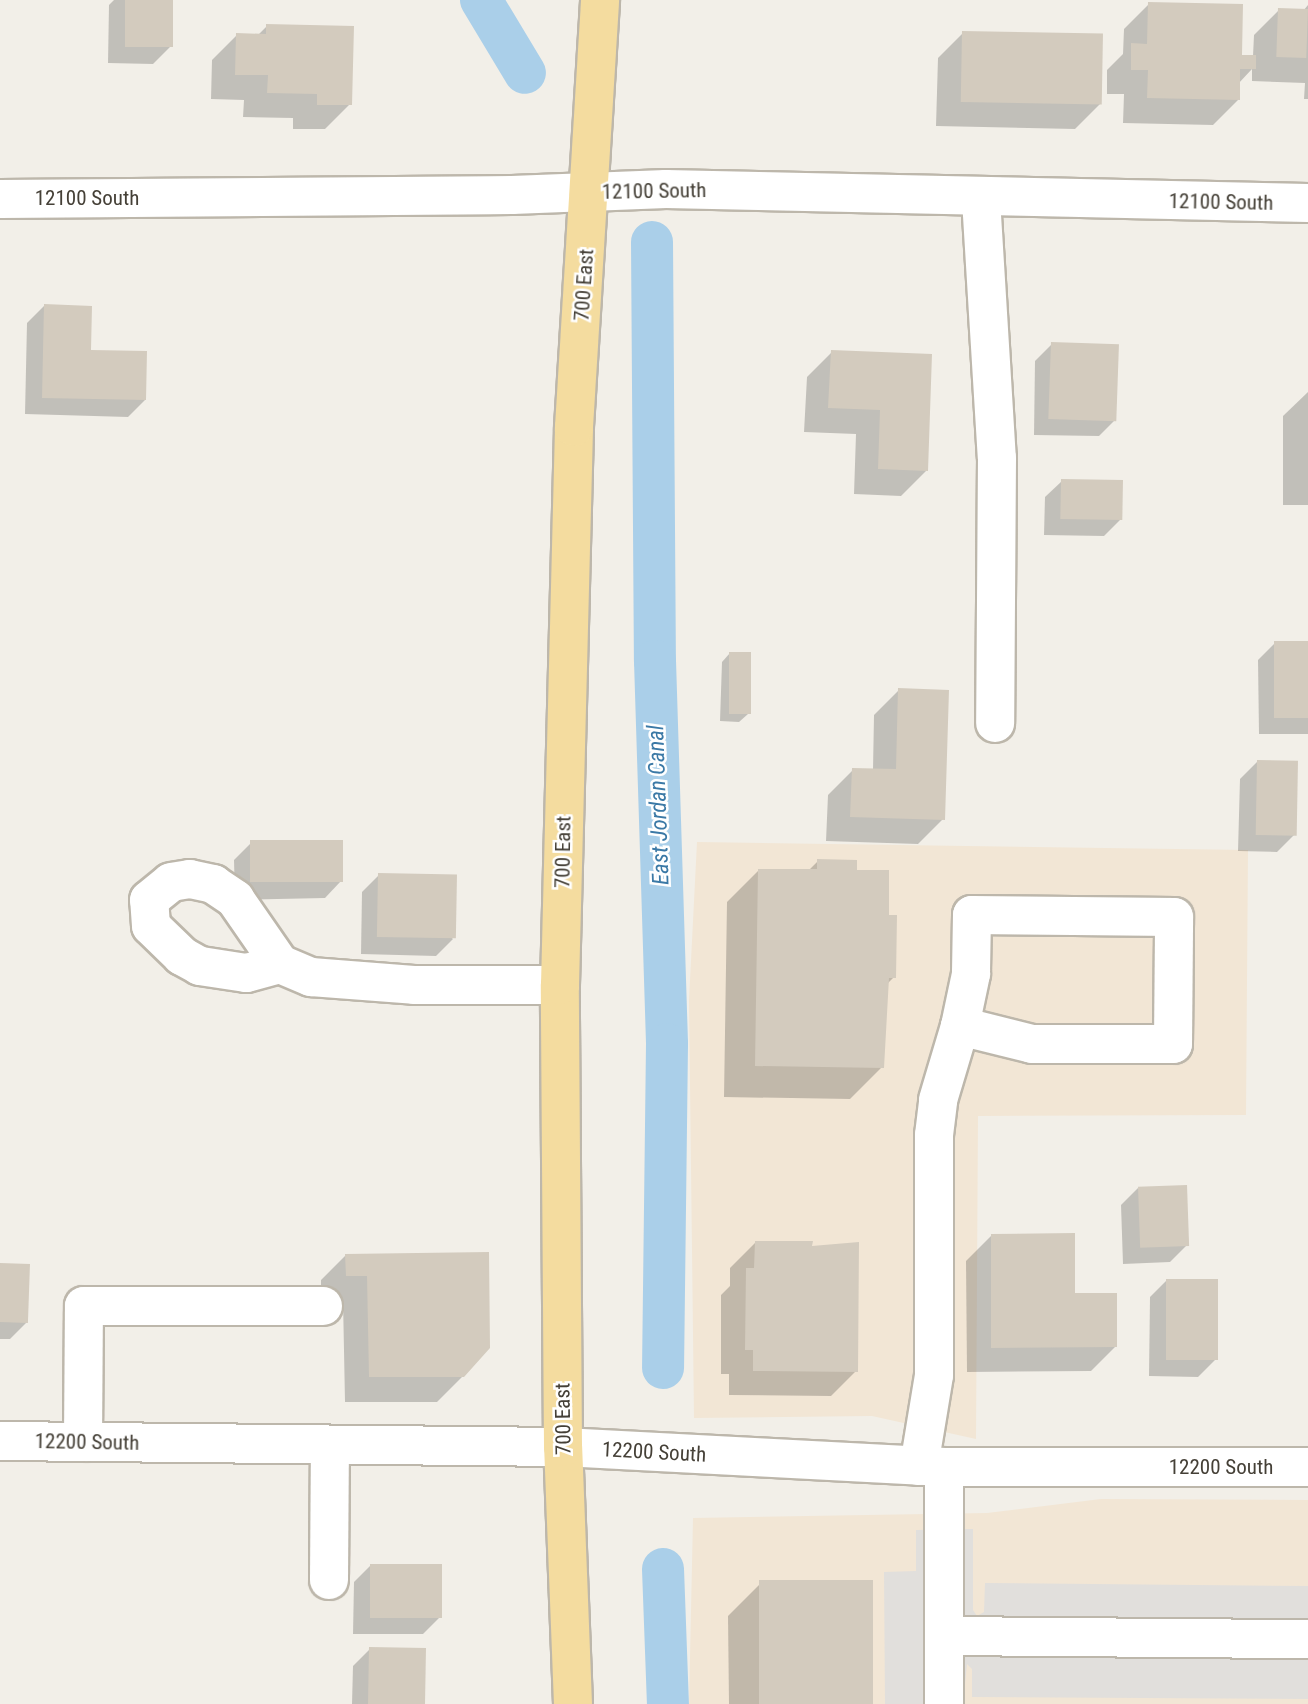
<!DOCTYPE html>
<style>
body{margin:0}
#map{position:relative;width:1308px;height:1704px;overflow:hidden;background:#f2efe8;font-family:"Roboto Condensed",sans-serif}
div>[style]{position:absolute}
.commercial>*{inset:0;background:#f2e6d5}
.parking>*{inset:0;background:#e1dfdc}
.shadow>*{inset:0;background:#0003}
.canal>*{height:42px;margin:-21px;padding:0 21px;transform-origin:21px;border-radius:21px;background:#aacfe9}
.building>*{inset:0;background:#d3cbbe;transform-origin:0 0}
.roads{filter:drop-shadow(2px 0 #bdb7ab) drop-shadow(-2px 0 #bdb7ab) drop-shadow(0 2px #bdb7ab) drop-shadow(0 -2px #bdb7ab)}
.minor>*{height:38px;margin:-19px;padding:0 19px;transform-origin:19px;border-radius:19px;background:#fff}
.major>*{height:38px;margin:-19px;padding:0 19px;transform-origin:19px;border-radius:19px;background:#f4dc9f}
span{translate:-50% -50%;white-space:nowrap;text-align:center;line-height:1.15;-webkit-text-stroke:5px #fff;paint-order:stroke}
.street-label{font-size:21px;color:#454037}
.water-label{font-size:23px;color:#3b79a6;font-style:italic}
</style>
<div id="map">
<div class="commercial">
<i style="clip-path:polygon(697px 842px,1248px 850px,1246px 1115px,978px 1116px,976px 1439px,872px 1416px,694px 1418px,689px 1000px)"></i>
<i style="clip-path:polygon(1101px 1499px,1308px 1500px,1308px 1704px,689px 1704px,693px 1518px,987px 1513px)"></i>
</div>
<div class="parking">
<i style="clip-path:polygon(973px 1529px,973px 1610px,977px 1616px,984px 1612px,985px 1583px,1308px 1586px,1308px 1699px,972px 1697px,972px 1669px,967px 1664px,963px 1704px,885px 1704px,884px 1572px,916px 1571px,916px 1530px)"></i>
</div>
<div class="shadow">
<i style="clip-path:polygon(114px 0,171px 0,170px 47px,153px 64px,108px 63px,109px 5px)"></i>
<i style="clip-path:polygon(1149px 4px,1240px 56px,1253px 56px,1254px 35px,1279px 10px,1303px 11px,1308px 5px,1308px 99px,1304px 99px,1305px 83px,1252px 81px,1252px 69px,1238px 84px,1238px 100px,1213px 125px,1123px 123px,1124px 94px,1107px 94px,1107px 70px,1123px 54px,1124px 29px)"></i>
<i style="clip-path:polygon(267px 26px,350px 104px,325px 129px,293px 129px,293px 118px,243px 117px,244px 100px,211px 99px,212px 60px,237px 35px,258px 35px)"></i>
<i style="clip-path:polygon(963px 33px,1100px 104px,1075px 129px,936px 126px,938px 58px)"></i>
<i style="clip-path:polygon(44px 306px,145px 400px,128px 417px,25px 414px,27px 323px)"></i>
<i style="clip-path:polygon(1052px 344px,1116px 419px,1099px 436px,1034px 435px,1035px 361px)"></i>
<i style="clip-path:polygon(832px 352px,931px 356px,926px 471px,901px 496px,854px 494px,856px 434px,804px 432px,807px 377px)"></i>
<i style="clip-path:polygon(1308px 392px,1308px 505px,1283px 505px,1283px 416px)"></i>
<i style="clip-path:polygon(1062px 481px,1121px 519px,1104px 536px,1044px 535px,1045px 497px)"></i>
<i style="clip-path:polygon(1308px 642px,1308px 734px,1259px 734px,1258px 660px,1275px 643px)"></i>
<i style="clip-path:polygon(730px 653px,748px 714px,739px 722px,720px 721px,722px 662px)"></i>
<i style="clip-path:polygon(899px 690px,943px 819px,918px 844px,826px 841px,828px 795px,853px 770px,873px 770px,874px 715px)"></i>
<i style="clip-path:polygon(1257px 762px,1294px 835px,1277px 852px,1238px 851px,1240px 779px)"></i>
<i style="clip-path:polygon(251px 843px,341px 881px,325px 898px,235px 900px,234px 860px)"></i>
<i style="clip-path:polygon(818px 861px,887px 917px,894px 977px,887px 984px,882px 1067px,850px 1099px,724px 1097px,727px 902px,759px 870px,808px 871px)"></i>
<i style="clip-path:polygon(379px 875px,453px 939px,436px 956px,361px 954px,362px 892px)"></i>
<i style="clip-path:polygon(1138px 1188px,1187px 1245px,1170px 1262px,1123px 1264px,1121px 1205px)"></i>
<i style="clip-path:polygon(991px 1236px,1116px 1346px,1091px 1371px,967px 1372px,966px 1261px)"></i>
<i style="clip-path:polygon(755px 1243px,856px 1371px,831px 1396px,729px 1395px,729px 1374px,721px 1374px,721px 1295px,730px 1286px,730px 1268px)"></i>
<i style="clip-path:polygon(487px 1253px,463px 1376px,437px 1402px,345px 1402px,343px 1300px,321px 1300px,321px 1280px,346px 1255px)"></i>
<i style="clip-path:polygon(0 1265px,27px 1322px,10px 1339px,0 1339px)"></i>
<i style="clip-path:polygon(1167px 1280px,1215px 1360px,1198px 1377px,1149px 1376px,1150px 1297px)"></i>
<i style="clip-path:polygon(371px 1565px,440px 1617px,423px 1634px,353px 1634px,354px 1582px)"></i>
<i style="clip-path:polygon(760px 1584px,873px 1704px,729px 1704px,728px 1616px)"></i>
<i style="clip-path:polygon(370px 1649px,423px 1704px,352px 1704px,353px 1666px)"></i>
</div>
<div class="canal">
<i style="left:481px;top:0;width:85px;rotate:58.9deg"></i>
<i style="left:652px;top:242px;width:419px;rotate:89.6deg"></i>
<i style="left:655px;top:661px;width:383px;rotate:88.2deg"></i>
<i style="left:667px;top:1044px;width:324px;rotate:90.7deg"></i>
<i style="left:663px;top:1569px;width:135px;rotate:87.9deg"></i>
</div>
<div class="building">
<i style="left:125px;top:0;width:48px;height:47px"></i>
<i style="clip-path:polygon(1148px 2px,1243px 4px,1242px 55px,1256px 55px,1256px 69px,1240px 69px,1240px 100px,1147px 98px,1148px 70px,1131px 70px,1131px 43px,1147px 44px)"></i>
<i style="left:1278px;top:8px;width:30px;height:49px;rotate:2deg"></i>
<i style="clip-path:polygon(266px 24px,354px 26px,352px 105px,317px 105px,317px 94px,267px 93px,268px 75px,235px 75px,236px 33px,266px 34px)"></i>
<i style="left:962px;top:31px;width:141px;height:71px;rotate:1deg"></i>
<i style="clip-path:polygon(44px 304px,92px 306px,91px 350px,147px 351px,146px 400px,42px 398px)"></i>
<i style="left:1051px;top:342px;width:68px;height:77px;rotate:2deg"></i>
<i style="clip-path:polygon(831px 350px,932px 354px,928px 471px,878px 469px,880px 410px,828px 408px)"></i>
<i style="left:1061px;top:479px;width:62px;height:40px;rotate:1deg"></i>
<i style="left:1274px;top:641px;width:34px;height:77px"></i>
<i style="left:729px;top:652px;width:22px;height:62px"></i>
<i style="clip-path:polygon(898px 688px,949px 690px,945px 820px,850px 817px,852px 768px,896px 769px)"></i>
<i style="left:1257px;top:760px;width:41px;height:75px;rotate:1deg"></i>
<i style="left:343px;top:840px;width:42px;height:93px;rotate:90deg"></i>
<i style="clip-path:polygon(817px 859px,857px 860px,857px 870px,889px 870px,889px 915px,897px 915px,896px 978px,889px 978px,884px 1068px,755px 1066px,758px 869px,817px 869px)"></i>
<i style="left:378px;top:873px;width:79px;height:64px;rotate:1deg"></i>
<i style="left:1187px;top:1185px;width:61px;height:49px;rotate:88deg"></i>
<i style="clip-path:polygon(1075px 1233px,1075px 1293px,1117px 1293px,1117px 1347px,991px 1348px,991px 1234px)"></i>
<i style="clip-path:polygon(755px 1241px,813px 1241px,812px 1246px,859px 1242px,858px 1372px,753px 1371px,753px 1350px,745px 1350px,746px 1268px,754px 1268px)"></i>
<i style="clip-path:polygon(489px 1252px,490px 1348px,464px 1377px,369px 1377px,367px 1276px,346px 1276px,345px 1254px)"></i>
<i style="left:0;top:1263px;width:30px;height:59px;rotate:2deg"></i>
<i style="left:1166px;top:1279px;width:52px;height:81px"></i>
<i style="left:370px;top:1564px;width:72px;height:54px"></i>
<i style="left:873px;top:1580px;width:124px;height:114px;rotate:90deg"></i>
<i style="left:369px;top:1647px;width:57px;height:57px;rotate:1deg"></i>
</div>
<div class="roads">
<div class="minor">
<i style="left:0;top:199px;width:512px;rotate:-0.45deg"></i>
<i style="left:512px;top:195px;width:154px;rotate:-2.2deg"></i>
<i style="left:666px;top:189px;width:642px;rotate:1.25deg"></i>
<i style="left:981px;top:199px;width:259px;rotate:86.5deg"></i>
<i style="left:997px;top:458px;width:265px;rotate:90.4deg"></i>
<i style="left:280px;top:964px;width:35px;rotate:165deg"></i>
<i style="left:246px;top:973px;width:47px;rotate:-171.3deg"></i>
<i style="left:200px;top:966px;width:21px;rotate:-151deg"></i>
<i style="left:182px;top:956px;width:43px;rotate:-135.9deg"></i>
<i style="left:151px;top:926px;width:26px;rotate:-94deg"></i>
<i style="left:149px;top:900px;width:28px;rotate:-39deg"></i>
<i style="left:171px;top:882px;width:19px;rotate:-9deg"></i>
<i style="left:190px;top:879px;width:24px;rotate:12deg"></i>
<i style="left:213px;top:884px;width:27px;rotate:34deg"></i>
<i style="left:235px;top:899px;width:79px;rotate:55.3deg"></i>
<i style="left:280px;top:964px;width:34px;rotate:23deg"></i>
<i style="left:311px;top:977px;width:103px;rotate:4.4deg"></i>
<i style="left:414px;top:985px;width:146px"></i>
<i style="left:0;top:1441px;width:563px;rotate:0.61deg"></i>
<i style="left:563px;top:1447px;width:382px;rotate:3deg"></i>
<i style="left:944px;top:1467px;width:364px"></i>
<i style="left:83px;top:1442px;width:136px;rotate:-89.6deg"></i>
<i style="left:84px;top:1306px;width:239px"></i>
<i style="left:919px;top:1466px;width:92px;rotate:-80.6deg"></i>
<i style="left:934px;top:1375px;width:240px;rotate:-90deg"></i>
<i style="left:934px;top:1135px;width:35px;rotate:-83deg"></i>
<i style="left:938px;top:1100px;width:77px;rotate:-73.4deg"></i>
<i style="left:960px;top:1026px;width:74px;rotate:14deg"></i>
<i style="left:1032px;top:1044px;width:141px"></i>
<i style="left:1173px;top:1044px;width:127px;rotate:-89.5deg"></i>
<i style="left:1174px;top:917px;width:202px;rotate:-179.4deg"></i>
<i style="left:972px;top:915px;width:59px;rotate:91deg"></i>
<i style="left:971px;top:974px;width:53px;rotate:101.9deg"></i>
<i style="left:944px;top:1467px;width:237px;rotate:90deg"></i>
<i style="left:329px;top:1580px;width:135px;rotate:-89.6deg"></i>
<i style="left:944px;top:1636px;width:364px;rotate:0.5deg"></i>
</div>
<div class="major">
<i style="left:573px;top:1704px;width:257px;rotate:-92.2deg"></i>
<i style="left:563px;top:1447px;width:462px;rotate:-90.4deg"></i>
<i style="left:560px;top:985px;width:558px;rotate:-88.56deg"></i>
<i style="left:574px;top:427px;width:428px;rotate:-86.5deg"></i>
</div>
</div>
<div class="street-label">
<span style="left:654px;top:191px;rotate:-1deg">12100 South</span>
<span style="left:87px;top:198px">12100 South</span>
<span style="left:1221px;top:202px;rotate:1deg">12100 South</span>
<span style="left:584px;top:285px;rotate:-86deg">700 East</span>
<span style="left:563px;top:852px;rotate:-89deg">700 East</span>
<span style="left:563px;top:1419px;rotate:-91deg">700 East</span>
<span style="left:87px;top:1442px;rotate:1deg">12200 South</span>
<span style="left:654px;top:1452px;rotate:3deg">12200 South</span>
<span style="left:1221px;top:1467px">12200 South</span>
</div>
<div class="water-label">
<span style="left:659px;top:805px;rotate:-92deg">East Jordan Canal</span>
</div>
</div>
